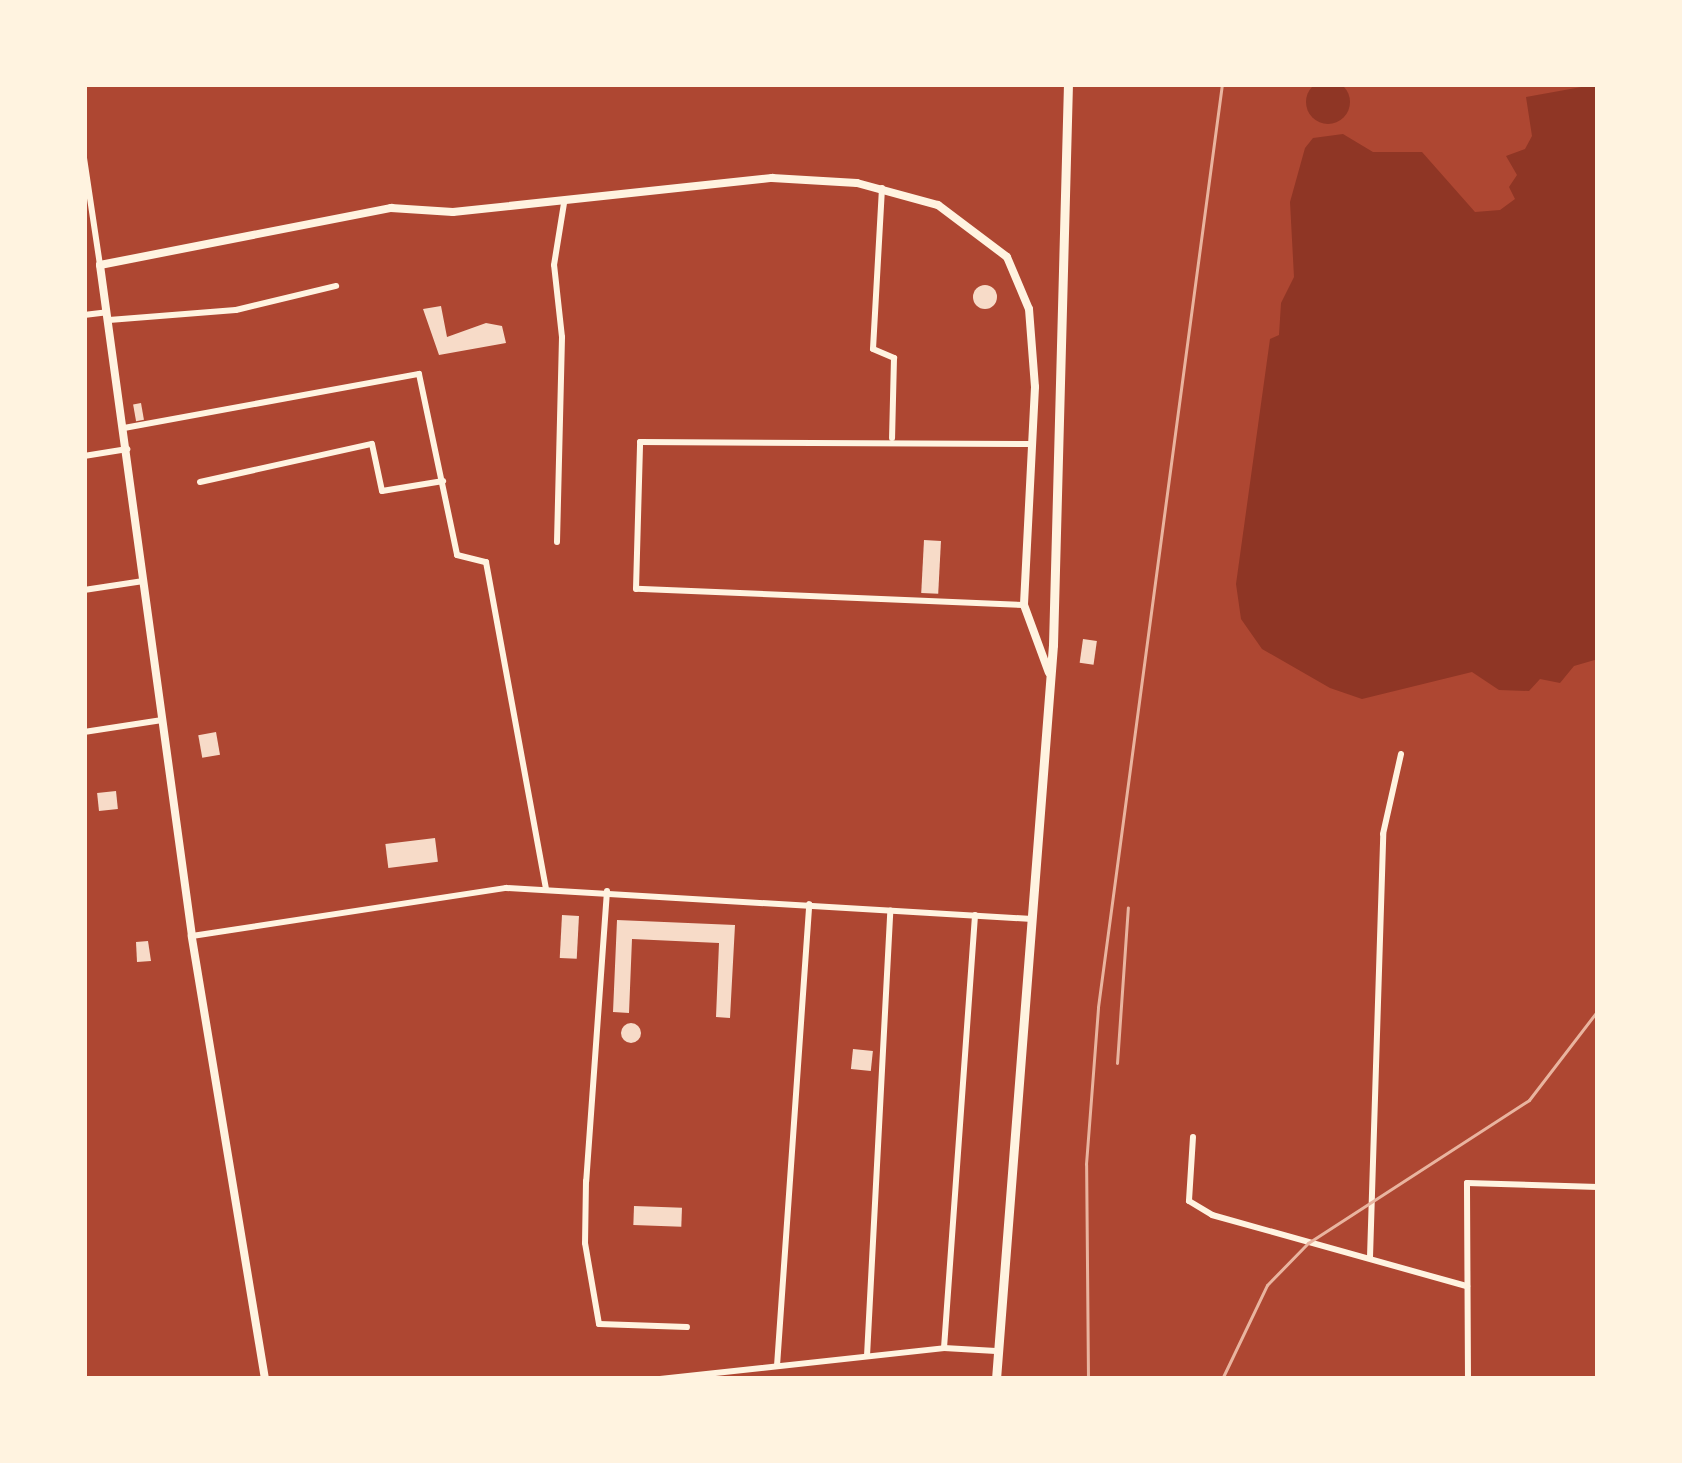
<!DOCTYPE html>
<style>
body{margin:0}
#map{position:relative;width:1682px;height:1463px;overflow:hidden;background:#c8553d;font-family:"Work Sans",sans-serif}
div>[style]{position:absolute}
.green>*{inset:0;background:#ae4732;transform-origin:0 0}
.water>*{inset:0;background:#8f3625}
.round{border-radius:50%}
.building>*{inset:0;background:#f7dbc8;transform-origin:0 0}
.minor>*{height:6px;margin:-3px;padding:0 3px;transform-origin:3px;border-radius:3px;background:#fff3e0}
.tertiary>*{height:8px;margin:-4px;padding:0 4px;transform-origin:4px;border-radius:4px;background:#fff3e0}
.trunk>*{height:9px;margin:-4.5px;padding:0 4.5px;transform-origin:4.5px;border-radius:4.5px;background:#fff3e0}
.rail>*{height:3px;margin:-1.5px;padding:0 1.5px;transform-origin:1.5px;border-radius:1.5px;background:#e9b49f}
span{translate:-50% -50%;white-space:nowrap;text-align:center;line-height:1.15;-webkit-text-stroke:9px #fff3e0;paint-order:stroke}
.frame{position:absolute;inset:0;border:87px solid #fff3e0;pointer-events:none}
</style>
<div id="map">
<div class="green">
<i style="left:84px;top:84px;width:1514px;height:1295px"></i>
</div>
<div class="water">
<i class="round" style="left:1306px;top:80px;width:44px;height:44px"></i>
<i style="clip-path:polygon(1598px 84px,1598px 659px,1574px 666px,1560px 683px,1540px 679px,1529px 691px,1499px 690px,1472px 672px,1362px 699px,1330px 688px,1262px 649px,1241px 619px,1236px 584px,1270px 339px,1279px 335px,1281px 303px,1294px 277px,1290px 202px,1305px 148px,1313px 138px,1343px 134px,1373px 152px,1422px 152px,1475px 212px,1500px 210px,1515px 199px,1509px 187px,1517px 175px,1506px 156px,1525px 149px,1532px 136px,1526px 97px)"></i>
</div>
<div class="building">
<i class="round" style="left:973px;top:285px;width:24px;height:24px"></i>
<i style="clip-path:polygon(441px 306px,447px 337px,486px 323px,502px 326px,506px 343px,439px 355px,423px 309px)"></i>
<i style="left:141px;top:403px;width:17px;height:8px;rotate:80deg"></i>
<i style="left:924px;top:540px;width:17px;height:53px;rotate:3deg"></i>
<i style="left:1083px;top:639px;width:14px;height:24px;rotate:8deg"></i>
<i style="left:216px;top:732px;width:23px;height:18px;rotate:80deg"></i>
<i style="left:116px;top:791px;width:18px;height:19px;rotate:84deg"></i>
<i style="left:435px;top:838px;width:24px;height:50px;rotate:83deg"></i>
<i style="left:562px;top:915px;width:17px;height:43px;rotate:3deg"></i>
<i style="clip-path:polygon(617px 920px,735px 925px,730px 1018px,716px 1017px,719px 943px,632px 939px,629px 1013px,613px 1012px)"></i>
<i style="clip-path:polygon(148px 941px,151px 961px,137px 962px,136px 942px)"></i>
<i class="round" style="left:621px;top:1023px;width:20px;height:20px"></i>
<i style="left:853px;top:1049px;width:20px;height:20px;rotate:6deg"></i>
<i style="left:634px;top:1206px;width:48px;height:19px;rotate:2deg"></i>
</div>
<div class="minor">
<i style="left:84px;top:158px;width:108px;rotate:81.5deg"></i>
<i style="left:882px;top:188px;width:161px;rotate:93.2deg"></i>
<i style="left:873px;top:349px;width:23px;rotate:23deg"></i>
<i style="left:894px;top:358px;width:80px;rotate:91.4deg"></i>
<i style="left:84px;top:315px;width:23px;rotate:-7deg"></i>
<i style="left:109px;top:320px;width:127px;rotate:-4.5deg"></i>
<i style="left:236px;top:310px;width:103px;rotate:-13.5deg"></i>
<i style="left:124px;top:428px;width:300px;rotate:-10.4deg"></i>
<i style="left:419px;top:374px;width:185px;rotate:78.1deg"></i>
<i style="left:457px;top:555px;width:30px;rotate:14deg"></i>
<i style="left:486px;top:562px;width:331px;rotate:79.6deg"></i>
<i style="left:84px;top:456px;width:44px;rotate:-9.2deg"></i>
<i style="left:200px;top:482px;width:176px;rotate:-12.5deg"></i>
<i style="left:372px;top:444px;width:48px;rotate:78deg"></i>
<i style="left:382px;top:491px;width:62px;rotate:-9.3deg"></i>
<i style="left:557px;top:542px;width:205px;rotate:-88.6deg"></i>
<i style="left:562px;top:337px;width:72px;rotate:-96.3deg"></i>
<i style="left:554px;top:265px;width:63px;rotate:-80.8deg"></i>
<i style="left:84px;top:590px;width:60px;rotate:-8.7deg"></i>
<i style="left:1024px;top:605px;width:388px;rotate:-177.6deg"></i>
<i style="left:636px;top:589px;width:147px;rotate:-88.4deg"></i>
<i style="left:640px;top:442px;width:393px;rotate:0.3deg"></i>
<i style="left:84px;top:732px;width:79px;rotate:-8.7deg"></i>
<i style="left:607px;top:891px;width:291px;rotate:94.1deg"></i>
<i style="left:586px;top:1181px;width:62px;rotate:90.9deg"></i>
<i style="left:585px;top:1243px;width:82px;rotate:80.2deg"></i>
<i style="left:599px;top:1324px;width:88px;rotate:2deg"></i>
<i style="left:192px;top:936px;width:318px;rotate:-8.7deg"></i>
<i style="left:506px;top:888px;width:527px;rotate:3.37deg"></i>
<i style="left:1193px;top:1137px;width:64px;rotate:93.6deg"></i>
<i style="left:1189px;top:1201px;width:27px;rotate:31deg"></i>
<i style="left:1212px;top:1215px;width:265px;rotate:15.6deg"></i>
<i style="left:1370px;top:1257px;width:423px;rotate:-88.2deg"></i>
<i style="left:1383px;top:834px;width:82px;rotate:-77.3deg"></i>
<i style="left:944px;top:1348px;width:434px;rotate:-85.9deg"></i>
<i style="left:867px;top:1356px;width:446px;rotate:-87deg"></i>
<i style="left:777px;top:1366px;width:463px;rotate:-86deg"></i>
<i style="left:660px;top:1379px;width:286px;rotate:-6.2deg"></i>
<i style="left:944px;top:1348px;width:52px;rotate:3.3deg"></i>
<i style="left:1468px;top:1379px;width:196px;rotate:-90.3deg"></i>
<i style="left:1467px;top:1183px;width:131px;rotate:1.7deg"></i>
</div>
<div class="tertiary">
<i style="left:265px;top:1379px;width:449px;rotate:-99.4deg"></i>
<i style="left:192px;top:936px;width:677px;rotate:-97.81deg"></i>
<i style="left:100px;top:265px;width:297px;rotate:-11.1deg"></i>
<i style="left:391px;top:208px;width:62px;rotate:3.7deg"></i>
<i style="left:453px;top:212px;width:321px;rotate:-6.1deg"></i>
<i style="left:772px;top:178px;width:85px;rotate:3.4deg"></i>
<i style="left:857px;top:183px;width:84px;rotate:15.2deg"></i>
<i style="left:938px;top:205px;width:86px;rotate:37deg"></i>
<i style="left:1007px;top:257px;width:56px;rotate:67.1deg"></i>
<i style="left:1029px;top:309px;width:78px;rotate:85.6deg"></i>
<i style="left:1035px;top:387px;width:218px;rotate:92.9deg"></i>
<i style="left:1024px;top:605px;width:72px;rotate:69.8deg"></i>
</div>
<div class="trunk">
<i style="left:996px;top:1379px;width:736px;rotate:-85.56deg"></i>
<i style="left:1053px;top:645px;width:561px;rotate:-88.47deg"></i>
</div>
<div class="rail">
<i style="left:1117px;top:1063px;width:156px;rotate:-86deg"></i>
<i style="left:1088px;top:1379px;width:215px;rotate:-90.5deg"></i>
<i style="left:1086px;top:1164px;width:157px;rotate:-85.6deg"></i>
<i style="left:1098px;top:1007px;width:931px;rotate:-82.35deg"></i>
<i style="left:1222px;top:1379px;width:104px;rotate:-64.4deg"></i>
<i style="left:1267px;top:1285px;width:59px;rotate:-45.7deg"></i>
<i style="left:1308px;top:1243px;width:263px;rotate:-32.9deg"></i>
<i style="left:1529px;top:1100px;width:113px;rotate:-52.5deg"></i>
</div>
<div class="frame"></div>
</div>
